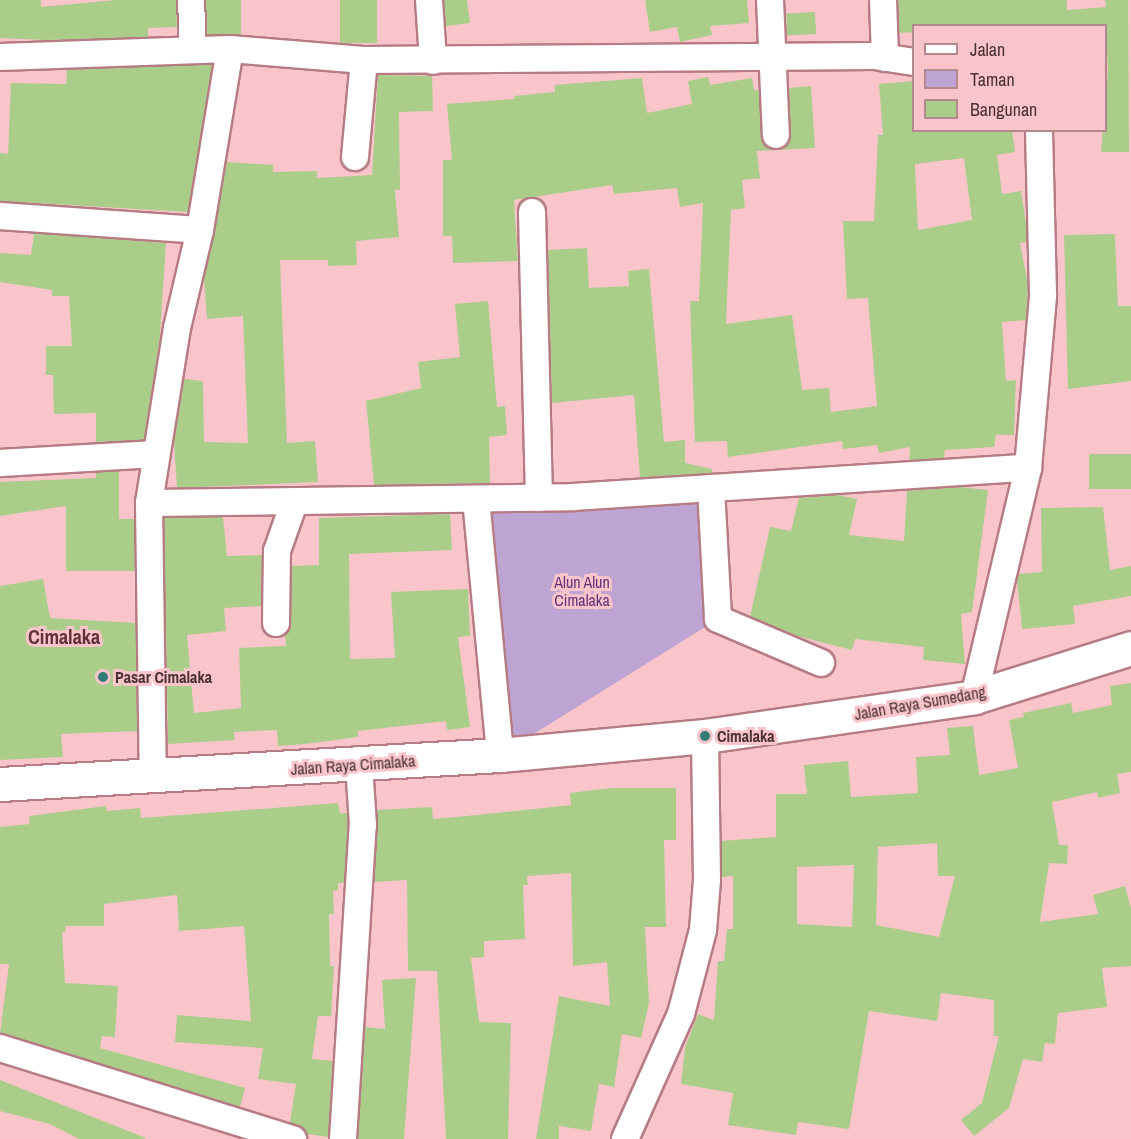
<!DOCTYPE html>
<style>
body{margin:0}
#map{position:relative;width:1131px;height:1139px;overflow:hidden;background:#f9c5cb;font-family:"Archivo Narrow",sans-serif}
div>[style]{position:absolute}
.green>*{inset:0;background:#bea4d2}
.building>*{inset:0;background:#aacd8a;transform-origin:0 0}
.roads{filter:drop-shadow(2px 0 #b67b83) drop-shadow(-2px 0 #b67b83) drop-shadow(0 2px #b67b83) drop-shadow(0 -2px #b67b83)}
.minor>*{height:26px;margin:-13px;padding:0 13px;transform-origin:13px;border-radius:13px;background:#fff}
.highway>*{height:33px;margin:-16.5px;padding:0 16.5px;transform-origin:16.5px;border-radius:16.5px;background:#fff}
.dots>*{width:16px;height:16px;translate:-50% -50%;box-sizing:border-box;border:3px solid #f9c5cb;border-radius:50%}
span{translate:-50% -50%;white-space:nowrap;text-align:center;line-height:1.15;-webkit-text-stroke:6px #f9c5cb;paint-order:stroke}
.park-label{font-size:16px;color:#5f317c}
.poi-label{font-size:16px;color:#493033;font-weight:700}
.left{translate:0 -50%;text-align:left}
.street-label{font-size:16px;color:#493033}
.quarter-label{font-size:20px;color:#623038;font-weight:700}
.legend{position:absolute;left:912px;top:24px;width:195px;height:108px;box-sizing:border-box;background:#f9c5cb;border:2px solid #b3898e;margin:0;padding:8px 10px;list-style:none;font-size:18px;color:#493033}
.legend li{display:flex;align-items:center;gap:12px;height:30px}
.legend b{width:30px;border:2px solid #b3898e}
</style>
<div id="map">
<div class="green">
<i style="clip-path:polygon(711px 488px,718px 619px,500px 755px,476px 499px)"></i>
</div>
<div class="building">
<i style="clip-path:polygon(0 0,41px 0,41px 7px,115px 0,176px 0,177px 27px,148px 28px,148px 37px,46px 40px,0 38px)"></i>
<i style="left:206px;top:0;width:35px;height:35px"></i>
<i style="left:340px;top:0;width:37px;height:43px"></i>
<i style="clip-path:polygon(444px 0,467px 0,470px 23px,446px 26px)"></i>
<i style="clip-path:polygon(645px 0,747px 0,749px 23px,710px 26px,712px 35px,680px 42px,677px 27px,650px 32px)"></i>
<i style="clip-path:polygon(898px 0,1067px 0,1067px 10px,1106px 7px,1105px 0,1128px 0,1129px 152px,1101px 152px,1108px 72px,1106px 26px,914px 26px,914px 32px,899px 33px)"></i>
<i style="left:815px;top:12px;width:22px;height:29px;rotate:87deg"></i>
<i style="clip-path:polygon(187px 65px,212px 65px,188px 212px,0 201px,0 153px,8px 154px,11px 83px,66px 84px,67px 70px)"></i>
<i style="clip-path:polygon(378px 75px,432px 76px,433px 111px,399px 112px,400px 190px,395px 190px,399px 237px,356px 241px,357px 265px,328px 266px,328px 260px,280px 260px,287px 443px,315px 441px,318px 482px,177px 488px,174px 442px,184px 379px,203px 381px,204px 442px,248px 443px,243px 316px,207px 319px,204px 278px,226px 162px,273px 165px,273px 172px,317px 171px,317px 178px,372px 175px)"></i>
<i style="clip-path:polygon(evenodd,708px 77px,710px 85px,752px 78px,754px 90px,759px 90px,763px 143px,776px 150px,785px 147px,791px 135px,789px 88px,811px 86px,815px 148px,757px 151px,760px 178px,742px 180px,745px 208px,731px 210px,726px 324px,792px 315px,802px 390px,829px 388px,831px 412px,877px 406px,868px 298px,847px 299px,843px 221px,874px 221px,878px 135px,883px 135px,879px 84px,914px 81px,914px 130px,1012px 130px,1015px 152px,997px 155px,1002px 194px,1021px 191px,1026px 223px,1027px 242px,1020px 243px,1028px 284px,1026px 320px,1002px 322px,1006px 381px,1016px 380px,1014px 435px,996px 435px,994px 447px,945px 450px,944px 458px,909px 461px,910px 447px,879px 453px,877px 445px,843px 449px,842px 441px,728px 457px,727px 441px,695px 442px,690px 301px,699px 301px,703px 203px,680px 207px,677px 188px,614px 194px,612px 185px,514px 200px,518px 261px,453px 263px,452px 236px,443px 236px,443px 160px,452px 160px,447px 104px,515px 99px,514px 96px,555px 92px,555px 85px,642px 78px,647px 113px,692px 104px,688px 81px,708px 77px,964px 158px,972px 220px,918px 230px,915px 164px,964px 158px)"></i>
<i style="clip-path:polygon(34px 233px,166px 243px,160px 336px,144px 440px,96px 442px,96px 413px,54px 414px,53px 375px,46px 375px,46px 346px,72px 346px,69px 296px,52px 296px,52px 290px,0 282px,0 253px,31px 255px)"></i>
<i style="clip-path:polygon(1115px 234px,1118px 306px,1131px 306px,1131px 381px,1068px 389px,1064px 235px)"></i>
<i style="clip-path:polygon(587px 248px,589px 288px,629px 286px,628px 271px,649px 269px,664px 442px,685px 440px,685px 463px,712px 469px,712px 473px,640px 478px,634px 395px,552px 403px,548px 250px)"></i>
<i style="clip-path:polygon(488px 301px,497px 407px,505px 406px,507px 435px,489px 437px,490px 483px,374px 485px,366px 401px,421px 388px,418px 362px,460px 357px,455px 304px)"></i>
<i style="left:1131px;top:454px;width:35px;height:42px;rotate:90deg"></i>
<i style="clip-path:polygon(119px 471px,119px 519px,134px 519px,135px 571px,66px 571px,66px 506px,0 516px,0 482px,96px 478px,96px 472px)"></i>
<i style="clip-path:polygon(960px 487px,988px 490px,972px 612px,961px 614px,965px 664px,923px 660px,924px 647px,855px 639px,852px 650px,797px 636px,750px 617px,770px 527px,791px 531px,799px 498px,838px 495px,857px 499px,849px 535px,904px 541px,907px 491px)"></i>
<i style="clip-path:polygon(1103px 507px,1110px 570px,1131px 566px,1131px 596px,1073px 606px,1075px 624px,1022px 629px,1017px 580px,1018px 574px,1042px 572px,1041px 508px)"></i>
<i style="clip-path:polygon(450px 514px,452px 550px,349px 554px,350px 659px,395px 658px,391px 592px,468px 589px,470px 636px,458px 637px,470px 727px,447px 730px,446px 721px,358px 731px,358px 737px,305px 744px,278px 746px,277px 730px,234px 732px,235px 740px,168px 744px,164px 518px,223px 517px,227px 556px,262px 555px,261px 606px,224px 608px,226px 631px,187px 635px,194px 713px,241px 708px,239px 648px,286px 646px,285px 635px,291px 623px,292px 566px,319px 565px,319px 518px)"></i>
<i style="clip-path:polygon(43px 579px,50px 618px,136px 623px,137px 731px,61px 734px,63px 757px,0 760px,0 586px)"></i>
<i style="clip-path:polygon(evenodd,1131px 683px,1131px 772px,1117px 774px,1120px 793px,1098px 798px,1097px 792px,1052px 802px,1059px 845px,1068px 845px,1067px 864px,1049px 863px,1040px 922px,1098px 914px,1093px 895px,1125px 886px,1131px 909px,1131px 966px,1102px 968px,1107px 1007px,1058px 1013px,1055px 1044px,1045px 1043px,1042px 1062px,1023px 1059px,1009px 1108px,974px 1136px,961px 1120px,982px 1103px,999px 1036px,994px 1036px,994px 1000px,941px 993px,937px 1021px,869px 1011px,849px 1129px,798px 1122px,796px 1135px,728px 1125px,733px 1093px,681px 1084px,685px 1048px,698px 1014px,714px 1020px,718px 961px,724px 961px,727px 929px,733px 929px,733px 876px,722px 877px,721px 841px,776px 837px,776px 794px,807px 794px,804px 765px,848px 761px,851px 797px,918px 793px,916px 757px,950px 755px,947px 728px,973px 726px,979px 775px,1018px 768px,1009px 720px,1024px 717px,1023px 713px,1071px 703px,1073px 713px,1112px 705px,1110px 686px,1131px 683px,937px 843px,938px 876px,955px 876px,939px 937px,876px 925px,878px 847px,937px 843px,1131px 683px,854px 865px,852px 927px,797px 924px,797px 867px,854px 865px)"></i>
<i style="clip-path:polygon(611px 788px,676px 788px,676px 840px,664px 840px,666px 927px,645px 927px,649px 1003px,641px 1038px,622px 1034px,614px 1087px,599px 1084px,591px 1131px,559px 1126px,559px 1139px,536px 1139px,559px 996px,610px 1006px,607px 962px,573px 966px,571px 873px,527px 876px,528px 885px,523px 885px,525px 939px,484px 941px,484px 957px,471px 958px,479px 1022px,511px 1023px,508px 1139px,446px 1139px,437px 971px,408px 971px,407px 880px,374px 882px,377px 810px,432px 807px,433px 819px,477px 815px,571px 805px,570px 793px)"></i>
<i style="clip-path:polygon(338px 803px,340px 813px,347px 813px,348px 825px,344px 883px,338px 883px,338px 890px,333px 891px,334px 914px,329px 914px,330px 966px,334px 966px,331px 1016px,318px 1016px,312px 1059px,333px 1061px,328px 1137px,307px 1134px,290px 1122px,296px 1084px,258px 1079px,263px 1048px,175px 1042px,177px 1015px,251px 1021px,244px 926px,179px 931px,177px 895px,104px 904px,104px 926px,65px 926px,66px 931px,62px 932px,65px 983px,118px 986px,115px 1037px,102px 1036px,100px 1048px,245px 1088px,240px 1107px,0 1033px,9px 964px,0 964px,0 827px,30px 824px,29px 816px,106px 806px,107px 811px,140px 808px,141px 818px)"></i>
<i style="clip-path:polygon(416px 978px,404px 1139px,358px 1139px,365px 1027px,385px 1029px,382px 980px)"></i>
<i style="clip-path:polygon(0 1080px,146px 1138px,145px 1139px,79px 1139px,50px 1124px,0 1111px)"></i>
</div>
<div class="roads">
<div class="minor">
<i style="left:191px;top:0;width:50px;rotate:87.7deg"></i>
<i style="left:429px;top:0;width:61px;rotate:86.2deg"></i>
<i style="left:770px;top:0;width:135px;rotate:87.5deg"></i>
<i style="left:883px;top:0;width:58px;rotate:88deg"></i>
<i style="left:0;top:57px;width:230px;rotate:-2deg"></i>
<i style="left:230px;top:49px;width:134px;rotate:4.7deg"></i>
<i style="left:364px;top:60px;width:510px;rotate:-0.45deg"></i>
<i style="left:874px;top:56px;width:40px;rotate:8.5deg"></i>
<i style="left:355px;top:157px;width:97px;rotate:-84.7deg"></i>
<i style="left:532px;top:212px;width:286px;rotate:88.6deg"></i>
<i style="left:0;top:216px;width:200px;rotate:4deg"></i>
<i style="left:200px;top:230px;width:101px;rotate:103.2deg"></i>
<i style="left:177px;top:328px;width:177px;rotate:99.1deg"></i>
<i style="left:149px;top:503px;width:274px;rotate:89.2deg"></i>
<i style="left:200px;top:230px;width:183px;rotate:-80.6deg"></i>
<i style="left:0;top:463px;width:156px;rotate:-3.3deg"></i>
<i style="left:711px;top:488px;width:131px;rotate:86.9deg"></i>
<i style="left:718px;top:619px;width:112px;rotate:23.1deg"></i>
<i style="left:476px;top:499px;width:257px;rotate:84.6deg"></i>
<i style="left:149px;top:503px;width:425px;rotate:-0.8deg"></i>
<i style="left:574px;top:497px;width:455px;rotate:-3.7deg"></i>
<i style="left:276px;top:623px;width:72px;rotate:-89.2deg"></i>
<i style="left:277px;top:551px;width:51px;rotate:-70.5deg"></i>
<i style="left:974px;top:697px;width:235px;rotate:-76.7deg"></i>
<i style="left:1028px;top:468px;width:174px;rotate:-85deg"></i>
<i style="left:1043px;top:295px;width:165px;rotate:-91.4deg"></i>
<i style="left:0;top:1048px;width:307px;rotate:17.3deg"></i>
<i style="left:343px;top:1139px;width:315px;rotate:-86.4deg"></i>
<i style="left:363px;top:825px;width:61px;rotate:-93.8deg"></i>
<i style="left:625px;top:1139px;width:137px;rotate:-65.9deg"></i>
<i style="left:681px;top:1014px;width:87px;rotate:-75.3deg"></i>
<i style="left:703px;top:930px;width:50px;rotate:-85.4deg"></i>
<i style="left:707px;top:880px;width:144px;rotate:-90.8deg"></i>
</div>
<div class="highway">
<i style="left:0;top:784px;width:501px;rotate:-3.32deg"></i>
<i style="left:500px;top:755px;width:206px;rotate:-5.3deg"></i>
<i style="left:705px;top:736px;width:272px;rotate:-8.2deg"></i>
<i style="left:974px;top:697px;width:164px;rotate:-17.3deg"></i>
</div>
</div>
<div class="dots">
<i style="left:103px;top:677px;background:#337c78"></i>
<i style="left:705px;top:736px;background:#337c78"></i>
</div>
<div class="park-label">
<span style="left:582px;top:591px">Alun Alun<br>Cimalaka</span>
</div>
<div class="poi-label">
<span class="left" style="left:115px;top:677px">Pasar Cimalaka</span>
<span class="left" style="left:717px;top:736px">Cimalaka</span>
</div>
<div class="street-label">
<span style="left:920px;top:703px;rotate:-10deg">Jalan Raya Sumedang</span>
<span style="left:353px;top:765px;rotate:-4deg">Jalan Raya Cimalaka</span>
</div>
<div class="quarter-label">
<span style="left:64px;top:636px">Cimalaka</span>
</div>
<ul class="legend">
<li><b style="height:8px;background:#fff"></b>Jalan</li>
<li><b style="height:16px;background:#bea4d2"></b>Taman</li>
<li><b style="height:16px;background:#aacd8a"></b>Bangunan</li>
</ul>
</div>
